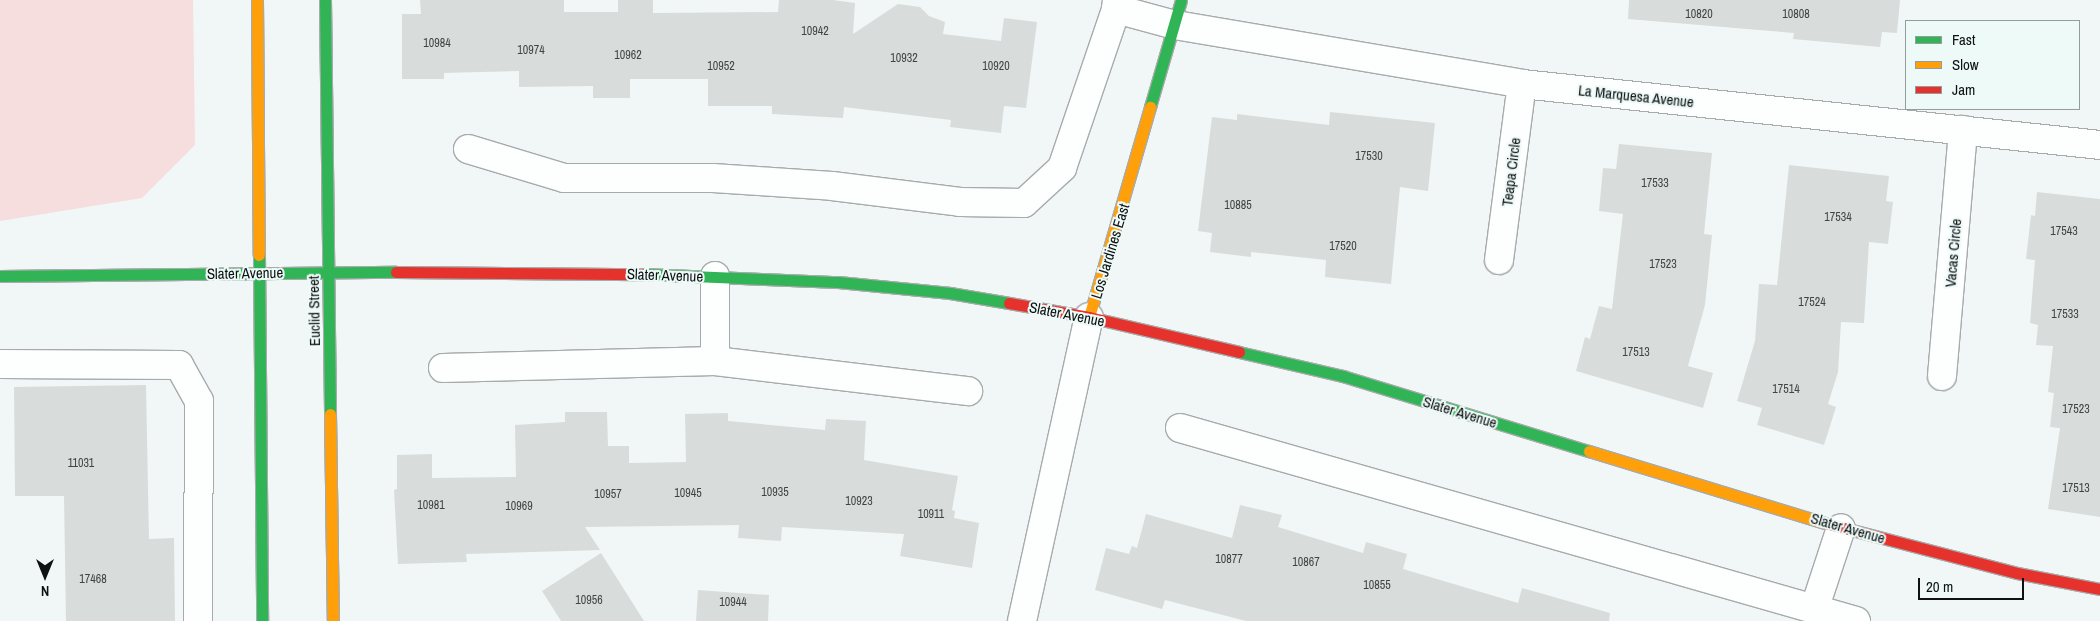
<!DOCTYPE html>
<style>
body{margin:0}
#map{position:relative;width:2100px;height:621px;overflow:hidden;background:#f1f7f6;font-family:"Archivo Narrow",sans-serif}
div>[style]{position:absolute}
.green>*{inset:0;background:#f6ddde}
.building>*{inset:0;background:#d8dddc}
.roads{filter:drop-shadow(1px 0 #a7abab) drop-shadow(-1px 0 #a7abab) drop-shadow(0 1px #a7abab) drop-shadow(0 -1px #a7abab)}
.street>*{height:28px;margin:-14px;padding:0 14px;transform-origin:14px;border-radius:14px;background:#fdfefe}
.fast>*{height:11px;margin:-5.5px;padding:0 5.5px;transform-origin:5.5px;border-radius:5.5px;background:#30b455}
.slow>*{height:11px;margin:-5.5px;padding:0 5.5px;transform-origin:5.5px;border-radius:5.5px;background:#ff9f0a}
.jam>*{height:11px;margin:-5.5px;padding:0 5.5px;transform-origin:5.5px;border-radius:5.5px;background:#e5322d}
span{translate:-50% -50%;white-space:nowrap;text-align:center;line-height:1.15;-webkit-text-stroke:4px #eefaf8;paint-order:stroke}
.number-label{font-size:12px;color:#404544}
.number-label span{-webkit-text-stroke-width:0}
.street-label{font-size:15px;color:#0e1212}
.legend{position:absolute;left:1905px;top:20px;width:175px;height:90px;box-sizing:border-box;background:#eefaf8;border:1px solid #949d9c;margin:0;padding:6px 9px;list-style:none;font-size:15px;color:#0e1212}
.legend li{display:flex;align-items:center;gap:10px;height:25px}
.legend b{width:25px;border:1px solid #949d9c}
.north{position:absolute;left:20px;top:551px;width:50px;height:50px;-webkit-text-stroke:4px #eefaf8;paint-order:stroke;rotate:180deg;font-size:14px;font-weight:700;line-height:20px;text-align:center;color:#0e1212}
.north::after{content:'';display:block;margin:auto;width:18px;height:22px;background:#0e1212;clip-path:polygon(50% 0,100% 100%,50% 72%,0 100%)}
.scale{position:absolute;left:1918px;top:578px;width:106px;height:22px;box-sizing:border-box;border:2px solid #0e1212;border-top:0;padding-left:6px;font-size:15px;line-height:18px;white-space:nowrap;color:#0e1212;-webkit-text-stroke:4px #eefaf8;paint-order:stroke}
</style>
<div id="map">
<div class="green">
<i style="clip-path:polygon(0 0,193px 0,195px 145px,142px 198px,0 221px)"></i>
</div>
<div class="building">
<i style="clip-path:polygon(420px 0,564px 0,564px 12px,618px 12px,618px 0,653px 0,653px 13px,778px 12px,779px 0,833px 0,855px 3px,853px 34px,898px 4px,920px 7px,929px 16px,945px 22px,943px 34px,1001px 41px,1004px 18px,1037px 22px,1026px 108px,1004px 106px,1001px 133px,950px 127px,951px 120px,844px 107px,843px 118px,772px 114px,772px 106px,708px 106px,708px 79px,630px 79px,630px 98px,593px 98px,593px 86px,519px 87px,519px 71px,444px 73px,444px 79px,402px 79px,402px 14px,421px 14px)"></i>
<i style="clip-path:polygon(1629px 0,1900px 0,1897px 33px,1882px 32px,1880px 47px,1793px 39px,1794px 33px,1628px 19px)"></i>
<i style="clip-path:polygon(1330px 112px,1435px 123px,1428px 191px,1400px 187px,1391px 284px,1325px 277px,1326px 260px,1251px 252px,1251px 257px,1210px 252px,1212px 233px,1198px 231px,1212px 117px,1237px 120px,1237px 114px,1329px 125px)"></i>
<i style="clip-path:polygon(1619px 144px,1712px 153px,1704px 234px,1712px 235px,1705px 305px,1688px 366px,1713px 373px,1703px 408px,1576px 371px,1585px 337px,1590px 339px,1599px 306px,1612px 309px,1623px 214px,1599px 211px,1603px 168px,1616px 169px)"></i>
<i style="clip-path:polygon(1789px 165px,1889px 176px,1886px 201px,1893px 202px,1888px 244px,1869px 242px,1864px 323px,1841px 322px,1838px 372px,1828px 404px,1836px 407px,1824px 445px,1757px 425px,1762px 408px,1737px 401px,1755px 341px,1759px 284px,1777px 285px)"></i>
<i style="clip-path:polygon(2037px 192px,2100px 199px,2100px 517px,2048px 509px,2060px 428px,2050px 427px,2054px 393px,2048px 392px,2053px 346px,2036px 345px,2038px 325px,2030px 323px,2035px 260px,2026px 259px,2031px 215px,2035px 216px)"></i>
<i style="clip-path:polygon(146px 385px,149px 539px,174px 538px,175px 621px,66px 621px,64px 496px,15px 496px,14px 387px)"></i>
<i style="clip-path:polygon(565px 412px,607px 412px,608px 446px,629px 446px,629px 463px,686px 462px,685px 414px,728px 413px,728px 421px,825px 430px,826px 419px,866px 421px,864px 460px,958px 476px,952px 510px,955px 511px,954px 518px,979px 523px,972px 568px,900px 556px,904px 534px,782px 527px,781px 541px,738px 538px,739px 525px,585px 527px,600px 550px,466px 554px,467px 562px,398px 564px,394px 490px,397px 489px,397px 455px,432px 454px,432px 478px,516px 477px,515px 425px,565px 422px)"></i>
<i style="clip-path:polygon(1240px 505px,1282px 515px,1278px 527px,1363px 553px,1366px 542px,1407px 554px,1403px 569px,1518px 603px,1522px 588px,1610px 613px,1609px 621px,1246px 621px,1165px 600px,1162px 609px,1095px 590px,1106px 548px,1129px 554px,1132px 546px,1137px 548px,1146px 514px,1232px 538px)"></i>
<i style="clip-path:polygon(601px 553px,644px 621px,561px 621px,542px 591px)"></i>
<i style="clip-path:polygon(698px 590px,769px 595px,768px 621px,696px 621px)"></i>
</div>
<div class="roads">
<div class="street">
<i style="left:1117px;top:0;width:9px;rotate:96deg"></i>
<i style="left:1116px;top:9px;width:61px;rotate:15.2deg"></i>
<i style="left:1175px;top:25px;width:352px;rotate:9.6deg"></i>
<i style="left:1522px;top:84px;width:581px;rotate:6.02deg"></i>
<i style="left:468px;top:149px;width:100px;rotate:16.8deg"></i>
<i style="left:564px;top:178px;width:149px"></i>
<i style="left:713px;top:178px;width:119px;rotate:3.8deg"></i>
<i style="left:832px;top:186px;width:129px;rotate:7.1deg"></i>
<i style="left:960px;top:202px;width:64px;rotate:0.9deg"></i>
<i style="left:1024px;top:203px;width:52px;rotate:-42.6deg"></i>
<i style="left:1062px;top:168px;width:168px;rotate:-71.2deg"></i>
<i style="left:1499px;top:260px;width:177px;rotate:-82.6deg"></i>
<i style="left:715px;top:276px;width:85px;rotate:90deg"></i>
<i style="left:0;top:364px;width:179px;rotate:0.3deg"></i>
<i style="left:179px;top:365px;width:41px;rotate:60.9deg"></i>
<i style="left:199px;top:401px;width:220px;rotate:90.3deg"></i>
<i style="left:443px;top:368px;width:272px;rotate:-1.5deg"></i>
<i style="left:715px;top:361px;width:255px;rotate:6.8deg"></i>
<i style="left:1942px;top:376px;width:247px;rotate:-85.1deg"></i>
<i style="left:1180px;top:428px;width:703px;rotate:15.93deg"></i>
<i style="left:1814px;top:610px;width:86px;rotate:-71.8deg"></i>
<i style="left:1022px;top:621px;width:311px;rotate:-77.6deg"></i>
</div>
<div class="fast">
<i style="left:325px;top:0;width:414px;rotate:89.3deg"></i>
<i style="left:1150px;top:107px;width:111px;rotate:-73.8deg"></i>
<i style="left:259px;top:255px;width:366px;rotate:89.5deg"></i>
<i style="left:644px;top:274px;width:194px;rotate:2.4deg"></i>
<i style="left:838px;top:282px;width:113px;rotate:5.6deg"></i>
<i style="left:950px;top:293px;width:60px;rotate:9.6deg"></i>
<i style="left:0;top:276px;width:396px;rotate:-0.6deg"></i>
<i style="left:1239px;top:352px;width:107px;rotate:13deg"></i>
<i style="left:1343px;top:376px;width:257px;rotate:17deg"></i>
</div>
<div class="slow">
<i style="left:257px;top:0;width:255px;rotate:89.6deg"></i>
<i style="left:1089px;top:317px;width:219px;rotate:-73.8deg"></i>
<i style="left:330px;top:414px;width:207px;rotate:89.2deg"></i>
<i style="left:1589px;top:451px;width:247px;rotate:17deg"></i>
</div>
<div class="jam">
<i style="left:396px;top:272px;width:248px;rotate:0.5deg"></i>
<i style="left:1009px;top:303px;width:81px;rotate:9.9deg"></i>
<i style="left:1089px;top:317px;width:154px;rotate:13.1deg"></i>
<i style="left:1825px;top:523px;width:198px;rotate:14.6deg"></i>
<i style="left:2017px;top:573px;width:85px;rotate:10.9deg"></i>
</div>
</div>
<div class="number-label">
<span style="left:1699px;top:15px">10820</span>
<span style="left:1796px;top:15px">10808</span>
<span style="left:815px;top:32px">10942</span>
<span style="left:437px;top:44px">10984</span>
<span style="left:531px;top:51px">10974</span>
<span style="left:628px;top:56px">10962</span>
<span style="left:904px;top:59px">10932</span>
<span style="left:721px;top:67px">10952</span>
<span style="left:996px;top:67px">10920</span>
<span style="left:1369px;top:157px">17530</span>
<span style="left:1655px;top:184px">17533</span>
<span style="left:1238px;top:206px">10885</span>
<span style="left:1838px;top:218px">17534</span>
<span style="left:2064px;top:232px">17543</span>
<span style="left:1343px;top:247px">17520</span>
<span style="left:1663px;top:265px">17523</span>
<span style="left:1812px;top:303px">17524</span>
<span style="left:2065px;top:315px">17533</span>
<span style="left:1636px;top:353px">17513</span>
<span style="left:1786px;top:390px">17514</span>
<span style="left:2076px;top:410px">17523</span>
<span style="left:81px;top:464px">11031</span>
<span style="left:2076px;top:489px">17513</span>
<span style="left:775px;top:493px">10935</span>
<span style="left:688px;top:494px">10945</span>
<span style="left:608px;top:495px">10957</span>
<span style="left:859px;top:502px">10923</span>
<span style="left:431px;top:506px">10981</span>
<span style="left:519px;top:507px">10969</span>
<span style="left:931px;top:515px">10911</span>
<span style="left:1229px;top:560px">10877</span>
<span style="left:1306px;top:563px">10867</span>
<span style="left:93px;top:580px">17468</span>
<span style="left:1377px;top:586px">10855</span>
<span style="left:589px;top:601px">10956</span>
<span style="left:733px;top:603px">10944</span>
</div>
<div class="street-label">
<span style="left:1636px;top:96px;rotate:6deg">La Marquesa Avenue</span>
<span style="left:1511px;top:172px;rotate:-83deg">Teapa Circle</span>
<span style="left:1110px;top:251px;rotate:-73deg">Los Jardines East</span>
<span style="left:1953px;top:253px;rotate:-85deg">Vacas Circle</span>
<span style="left:245px;top:273px;rotate:-1deg">Slater Avenue</span>
<span style="left:665px;top:275px;rotate:2deg">Slater Avenue</span>
<span style="left:314px;top:311px;rotate:-91deg">Euclid Street</span>
<span style="left:1067px;top:314px;rotate:11deg">Slater Avenue</span>
<span style="left:1460px;top:412px;rotate:17deg">Slater Avenue</span>
<span style="left:1848px;top:528px;rotate:16deg">Slater Avenue</span>
</div>
<ul class="legend">
<li><b style="height:6px;background:#30b455"></b>Fast</li>
<li><b style="height:6px;background:#ff9f0a"></b>Slow</li>
<li><b style="height:6px;background:#e5322d"></b>Jam</li>
</ul>
<div class="north">N</div>
<div class="scale">20 m</div>
</div>
